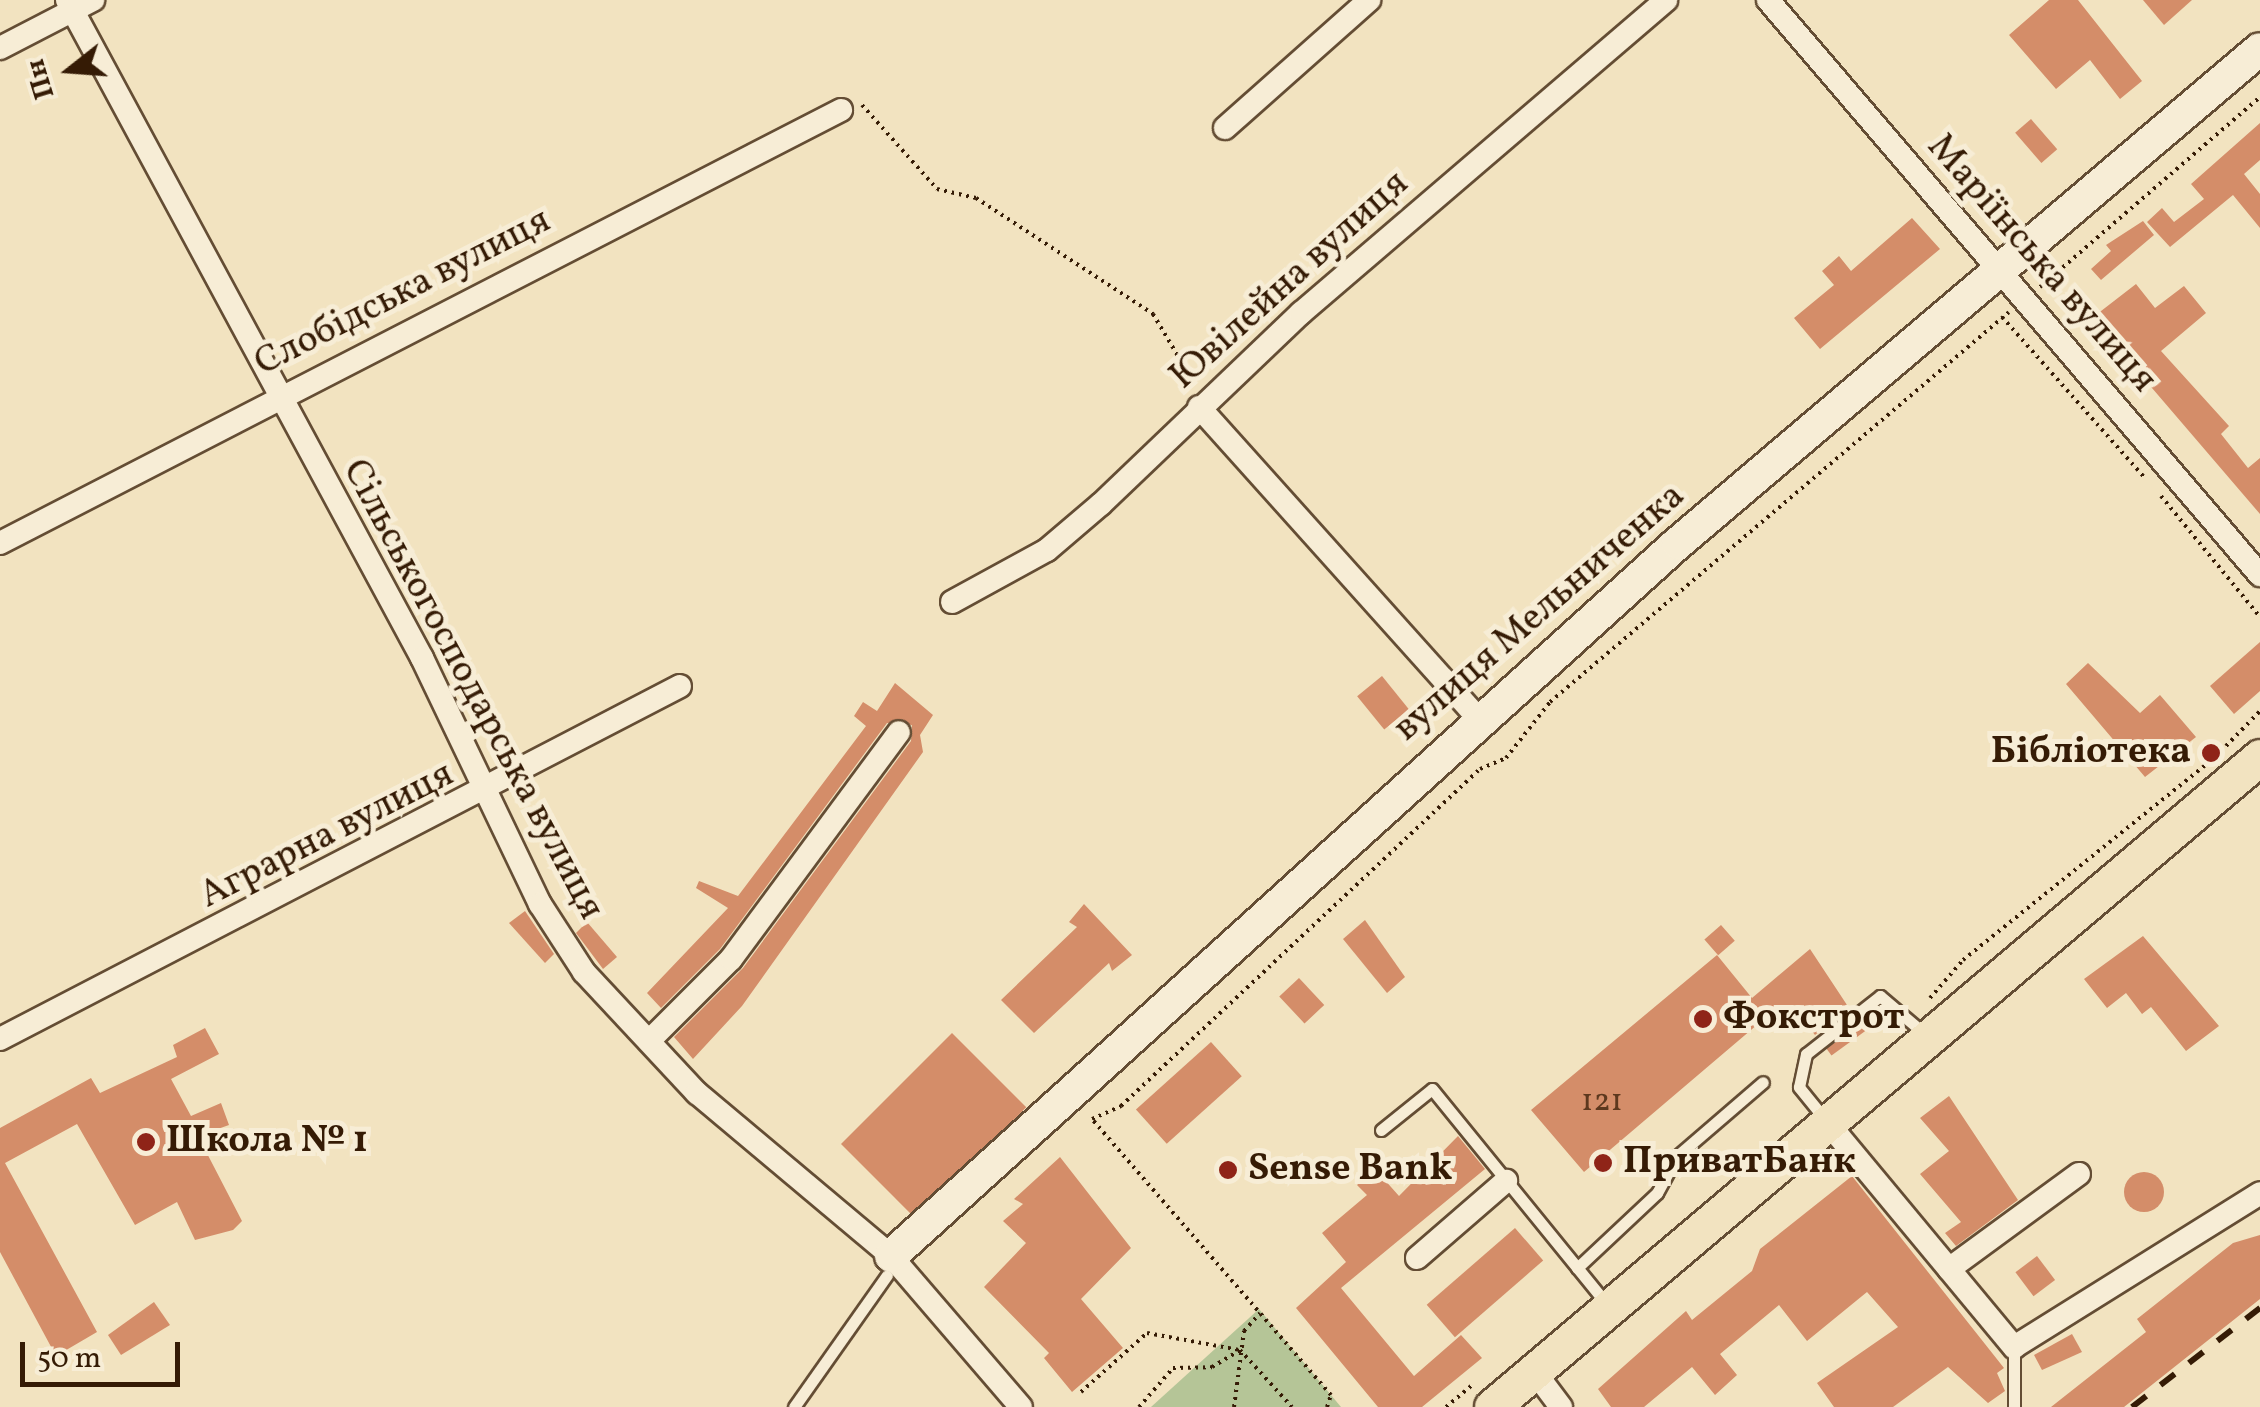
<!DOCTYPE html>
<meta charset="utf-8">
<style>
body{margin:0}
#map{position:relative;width:2260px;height:1407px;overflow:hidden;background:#f2e3c0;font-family:Vollkorn,serif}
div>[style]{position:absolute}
.green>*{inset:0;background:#b5c597}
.building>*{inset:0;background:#d48d69;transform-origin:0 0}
.round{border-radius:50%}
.path>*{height:4px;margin-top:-2px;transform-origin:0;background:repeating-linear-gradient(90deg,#351b05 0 2.5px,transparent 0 7.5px)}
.roads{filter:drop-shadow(2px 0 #644d34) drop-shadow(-2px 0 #644d34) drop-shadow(0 2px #644d34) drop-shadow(0 -2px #644d34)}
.lane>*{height:11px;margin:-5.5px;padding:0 5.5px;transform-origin:5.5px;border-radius:5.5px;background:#f7edd6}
.street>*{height:22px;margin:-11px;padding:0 11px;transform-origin:11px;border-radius:11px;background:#f7edd6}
.secondary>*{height:32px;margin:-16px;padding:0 16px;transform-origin:16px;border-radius:16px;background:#f7edd6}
.primary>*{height:35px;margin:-17.5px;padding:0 17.5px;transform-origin:17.5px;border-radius:17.5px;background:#f2e3c0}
.rail>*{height:6px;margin-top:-3px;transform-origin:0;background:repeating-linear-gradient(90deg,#351b05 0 18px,transparent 0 36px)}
.dots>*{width:28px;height:28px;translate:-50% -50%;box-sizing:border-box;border:5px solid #f7edd6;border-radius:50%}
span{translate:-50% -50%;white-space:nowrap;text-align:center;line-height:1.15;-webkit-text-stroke:10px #f7edd6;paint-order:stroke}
.number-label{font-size:32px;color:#5d381e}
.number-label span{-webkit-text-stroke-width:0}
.street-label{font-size:38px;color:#351b05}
.poi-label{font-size:38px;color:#351b05;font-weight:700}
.right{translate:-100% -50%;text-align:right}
.left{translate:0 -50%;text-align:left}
.north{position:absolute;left:20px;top:20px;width:100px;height:100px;-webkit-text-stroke:8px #f7edd6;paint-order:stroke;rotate:253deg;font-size:28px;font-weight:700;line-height:40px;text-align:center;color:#351b05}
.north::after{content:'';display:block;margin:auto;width:35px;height:45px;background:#351b05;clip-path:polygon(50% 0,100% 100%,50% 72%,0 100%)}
.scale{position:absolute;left:20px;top:1342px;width:160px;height:45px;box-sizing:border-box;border:5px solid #351b05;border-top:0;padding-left:12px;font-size:30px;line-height:35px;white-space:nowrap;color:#351b05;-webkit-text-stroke:8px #f7edd6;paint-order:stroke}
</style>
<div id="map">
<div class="green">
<i style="clip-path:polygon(1259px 1309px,1341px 1407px,1151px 1407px)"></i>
</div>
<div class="building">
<i style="clip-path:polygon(2049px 0,2078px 0,2142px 81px,2120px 99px,2090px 60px,2056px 89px,2009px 35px)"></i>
<i style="clip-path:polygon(2143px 0,2192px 0,2164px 25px)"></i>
<i style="left:2031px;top:119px;width:40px;height:21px;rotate:49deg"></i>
<i style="clip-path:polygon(2260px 123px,2260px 160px,2244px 174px,2260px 194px,2260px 228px,2233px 195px,2170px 247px,2147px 222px,2162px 208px,2174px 222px,2204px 199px,2191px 184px)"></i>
<i style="clip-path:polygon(1912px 218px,1940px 249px,1820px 349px,1794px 318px,1834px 285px,1822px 271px,1839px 256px,1851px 271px)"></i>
<i style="clip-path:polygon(2143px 221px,2154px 235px,2101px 280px,2091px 269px,2111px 251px,2106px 245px)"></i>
<i style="clip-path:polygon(2136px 284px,2155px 308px,2184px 286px,2206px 313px,2161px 351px,2229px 426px,2221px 434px,2248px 468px,2260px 458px,2260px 514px,2092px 318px)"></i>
<i style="clip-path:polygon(2260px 642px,2260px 691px,2234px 714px,2210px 686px)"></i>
<i style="clip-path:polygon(2088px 663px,2140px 713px,2160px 695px,2196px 737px,2145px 777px,2066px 684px)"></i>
<i style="left:1382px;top:676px;width:43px;height:32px;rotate:51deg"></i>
<i style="clip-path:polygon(895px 683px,933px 715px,920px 735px,923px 752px,742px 1006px,693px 1059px,674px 1037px,743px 968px,911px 741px,912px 725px,887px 723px,720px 949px,661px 1008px,647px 993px,728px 908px,696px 888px,699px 881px,738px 896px,866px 726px,854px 716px,863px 702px,877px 711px)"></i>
<i style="clip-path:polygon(1084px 904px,1132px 955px,1112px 971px,1109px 963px,1034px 1033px,1001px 1000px,1077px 927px,1069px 922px)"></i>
<i style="clip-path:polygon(525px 911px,554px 954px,545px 963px,509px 923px)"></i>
<i style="clip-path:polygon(1365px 920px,1405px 977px,1387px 993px,1343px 939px)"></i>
<i style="clip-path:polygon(587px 922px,617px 957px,603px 969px,576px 933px)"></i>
<i style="left:1721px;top:925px;width:21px;height:22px;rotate:49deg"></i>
<i style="clip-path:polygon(2143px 936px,2219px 1026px,2186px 1051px,2151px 1007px,2142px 1014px,2126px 993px,2107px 1008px,2084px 979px)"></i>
<i style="clip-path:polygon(1810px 949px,1849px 1008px,1815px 1035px,1794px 1009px,1784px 1016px,1778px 1007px,1584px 1172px,1531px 1110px,1717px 955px,1752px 998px)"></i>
<i style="left:1299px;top:978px;width:37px;height:27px;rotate:47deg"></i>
<i style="left:1861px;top:1023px;width:9px;height:43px;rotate:54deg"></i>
<i style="clip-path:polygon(205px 1028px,219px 1054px,171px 1079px,191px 1116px,221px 1103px,229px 1125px,198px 1136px,242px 1221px,233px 1230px,195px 1240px,177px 1202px,135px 1225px,77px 1124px,5px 1163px,97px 1332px,56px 1356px,0 1252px,0 1128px,91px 1078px,100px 1093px,177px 1057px,173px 1045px)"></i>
<i style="left:952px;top:1033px;width:105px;height:157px;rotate:45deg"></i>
<i style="left:1211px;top:1042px;width:46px;height:101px;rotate:48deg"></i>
<i style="clip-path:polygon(1949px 1096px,2018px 1200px,1956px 1246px,1945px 1233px,1961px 1222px,1920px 1174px,1949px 1151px,1920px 1118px)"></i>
<i style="clip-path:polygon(1458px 1136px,1485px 1169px,1341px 1288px,1414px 1376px,1461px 1335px,1482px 1358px,1422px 1407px,1378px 1407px,1296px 1308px,1346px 1262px,1322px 1233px,1367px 1195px,1357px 1185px,1375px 1169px,1399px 1196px)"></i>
<i style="clip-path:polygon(1060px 1157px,1131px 1248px,1081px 1299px,1123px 1348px,1072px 1392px,1044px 1358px,1049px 1353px,984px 1287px,1026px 1243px,1003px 1221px,1023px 1204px,1014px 1199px)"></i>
<i class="round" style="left:2124px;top:1172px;width:40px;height:40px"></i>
<i style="clip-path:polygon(1852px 1176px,2004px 1368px,1997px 1373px,2005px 1391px,1988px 1403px,1948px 1367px,1893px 1407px,1834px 1407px,1817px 1383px,1898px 1327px,1867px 1292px,1807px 1341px,1779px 1305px,1720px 1354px,1737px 1375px,1715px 1395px,1692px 1367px,1644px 1407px,1611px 1407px,1598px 1389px,1686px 1311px,1692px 1320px,1752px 1271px,1760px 1249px)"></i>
<i style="left:1515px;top:1228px;width:43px;height:117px;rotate:49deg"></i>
<i style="clip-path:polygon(2260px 1235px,2260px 1299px,2124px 1407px,2051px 1407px,2146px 1332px,2137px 1319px,2233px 1243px)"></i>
<i style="left:2037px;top:1256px;width:30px;height:27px;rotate:53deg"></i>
<i style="clip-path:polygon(154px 1302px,170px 1325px,121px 1355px,108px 1335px)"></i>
<i style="clip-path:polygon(2072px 1334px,2082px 1352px,2042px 1370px,2034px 1355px)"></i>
</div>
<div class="path">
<i style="left:862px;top:105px;width:113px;rotate:48.2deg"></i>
<i style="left:937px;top:189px;width:40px;rotate:13deg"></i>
<i style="left:976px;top:198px;width:212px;rotate:33.2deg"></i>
<i style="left:1153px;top:314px;width:80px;rotate:59.3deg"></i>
<i style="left:2040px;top:287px;width:291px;rotate:-40.8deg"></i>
<i style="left:2002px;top:317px;width:215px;rotate:48.4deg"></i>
<i style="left:2161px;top:496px;width:156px;rotate:50.7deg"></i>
<i style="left:2226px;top:746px;width:49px;rotate:-45.8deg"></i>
<i style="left:1930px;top:998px;width:50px;rotate:-49deg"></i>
<i style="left:1963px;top:960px;width:314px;rotate:-38.8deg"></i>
<i style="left:1081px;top:1392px;width:89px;rotate:-41.8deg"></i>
<i style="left:1147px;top:1333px;width:95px;rotate:10.4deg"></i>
<i style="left:1240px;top:1350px;width:77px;rotate:47.6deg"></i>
<i style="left:1139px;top:1407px;width:52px;rotate:-48.9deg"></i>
<i style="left:1173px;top:1368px;width:39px;rotate:-1deg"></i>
<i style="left:1212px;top:1367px;width:33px;rotate:-31deg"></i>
<i style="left:1234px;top:1407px;width:77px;rotate:-82.5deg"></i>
<i style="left:1244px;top:1331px;width:24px;rotate:-48deg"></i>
<i style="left:1327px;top:1407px;width:13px;rotate:-72deg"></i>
<i style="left:1331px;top:1395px;width:365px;rotate:-130.9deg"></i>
<i style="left:1092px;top:1119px;width:32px;rotate:-24deg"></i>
<i style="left:1121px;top:1106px;width:492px;rotate:-43.2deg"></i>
<i style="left:1480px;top:769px;width:28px;rotate:-23deg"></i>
<i style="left:1506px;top:758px;width:71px;rotate:-51.8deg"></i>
<i style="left:1550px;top:702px;width:602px;rotate:-40.35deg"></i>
<i style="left:1446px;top:1407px;width:35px;rotate:-40deg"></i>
</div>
<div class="roads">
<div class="lane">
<i style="left:1824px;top:1118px;width:40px;rotate:-129deg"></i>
<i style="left:1799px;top:1087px;width:34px;rotate:-78deg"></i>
<i style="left:1806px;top:1054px;width:94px;rotate:-38.1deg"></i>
<i style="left:1880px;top:996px;width:59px;rotate:40.2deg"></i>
<i style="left:1381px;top:1130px;width:65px;rotate:-38.8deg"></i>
<i style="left:1432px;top:1089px;width:277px;rotate:50.9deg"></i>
<i style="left:1577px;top:1268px;width:110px;rotate:-43.2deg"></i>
<i style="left:1657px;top:1193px;width:42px;rotate:-61.6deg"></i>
<i style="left:1677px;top:1156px;width:113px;rotate:-40.7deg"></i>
<i style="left:794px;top:1407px;width:161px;rotate:-54.8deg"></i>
<i style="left:2014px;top:1407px;width:60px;rotate:-90deg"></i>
</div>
<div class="street">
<i style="left:67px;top:0;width:748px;rotate:61.65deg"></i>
<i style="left:422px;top:658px;width:273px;rotate:64.4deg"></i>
<i style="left:540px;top:904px;width:81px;rotate:57.1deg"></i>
<i style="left:584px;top:972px;width:166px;rotate:47deg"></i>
<i style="left:697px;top:1093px;width:253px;rotate:40deg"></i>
<i style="left:891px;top:1256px;width:199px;rotate:49.3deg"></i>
<i style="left:1768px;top:0;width:757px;rotate:49.45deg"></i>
<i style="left:0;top:48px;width:105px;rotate:-27.3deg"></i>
<i style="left:1225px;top:128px;width:193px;rotate:-41.6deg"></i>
<i style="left:1199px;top:407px;width:419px;rotate:48.1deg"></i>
<i style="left:0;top:543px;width:946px;rotate:-27.24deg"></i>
<i style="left:952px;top:602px;width:108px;rotate:-28.7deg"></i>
<i style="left:1047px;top:550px;width:71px;rotate:-40.4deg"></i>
<i style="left:1101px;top:504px;width:277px;rotate:-43.7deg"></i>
<i style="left:1301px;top:313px;width:481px;rotate:-40.6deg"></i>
<i style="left:0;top:1039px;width:766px;rotate:-27.43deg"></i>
<i style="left:649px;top:1041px;width:116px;rotate:-45deg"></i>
<i style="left:731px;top:959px;width:282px;rotate:-53.5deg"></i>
<i style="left:1827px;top:1122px;width:293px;rotate:50.3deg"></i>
<i style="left:2014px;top:1347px;width:290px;rotate:-32deg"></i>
<i style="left:1417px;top:1258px;width:118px;rotate:-40.9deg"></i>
<i style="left:1949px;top:1269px;width:161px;rotate:-36.2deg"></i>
<i style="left:1531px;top:1367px;width:50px;rotate:53.1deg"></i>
</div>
<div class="secondary">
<i style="left:891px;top:1256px;width:1062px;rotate:-42.18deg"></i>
<i style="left:1678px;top:543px;width:763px;rotate:-40.32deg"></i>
</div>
<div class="primary">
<i style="left:1492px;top:1407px;width:1006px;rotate:-40.24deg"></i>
</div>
</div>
<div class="rail">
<i style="left:2132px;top:1407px;width:162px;rotate:-37.7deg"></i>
</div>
<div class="dots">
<i style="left:2211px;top:753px;background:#8f2418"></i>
<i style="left:1703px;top:1019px;background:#8f2418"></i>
<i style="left:146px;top:1142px;background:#8f2418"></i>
<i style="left:1603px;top:1163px;background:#8f2418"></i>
<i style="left:1228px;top:1170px;background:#8f2418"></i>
</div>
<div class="number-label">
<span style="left:1602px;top:1102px">121</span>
</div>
<div class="street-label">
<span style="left:2041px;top:264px;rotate:49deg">Маріїнська вулиця</span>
<span style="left:1290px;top:281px;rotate:-42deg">Ювілейна вулиця</span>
<span style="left:403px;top:293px;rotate:-27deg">Слобідська вулиця</span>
<span style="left:1540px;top:613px;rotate:-41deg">вулиця Мельниченка</span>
<span style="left:472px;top:690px;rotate:62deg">Сільськогосподарська вулиця</span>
<span style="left:327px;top:836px;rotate:-27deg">Аграрна вулиця</span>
</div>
<div class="poi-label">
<span class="right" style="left:2191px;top:753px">Бібліотека</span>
<span class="left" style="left:1723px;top:1019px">Фокстрот</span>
<span class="left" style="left:166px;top:1142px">Школа № 1</span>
<span class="left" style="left:1623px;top:1163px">ПриватБанк</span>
<span class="left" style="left:1248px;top:1170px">Sense Bank</span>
</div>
<div class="north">Пн</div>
<div class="scale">50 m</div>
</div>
